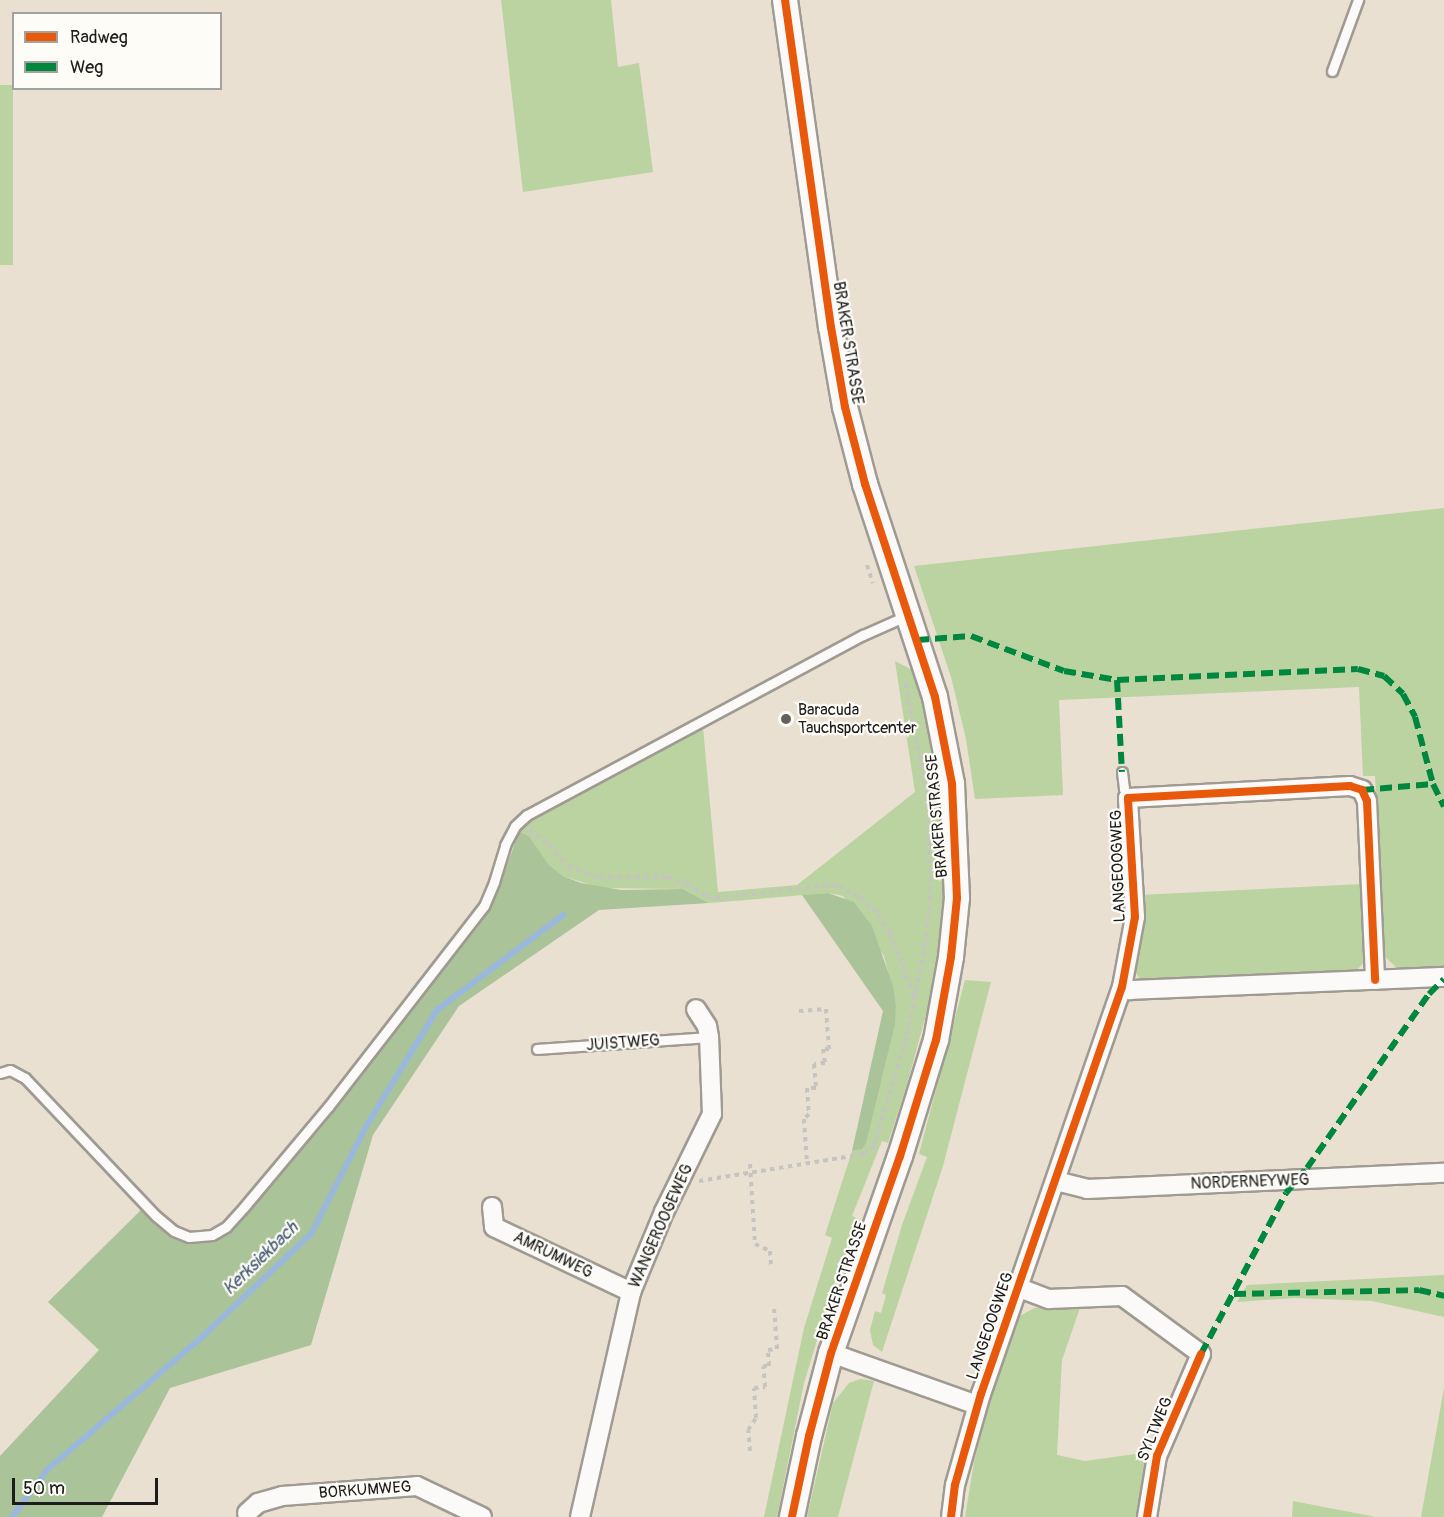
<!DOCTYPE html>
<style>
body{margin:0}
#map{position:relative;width:1444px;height:1517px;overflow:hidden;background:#e9e0d2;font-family:Pangolin,sans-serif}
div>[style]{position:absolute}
.green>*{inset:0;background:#bbd3a1;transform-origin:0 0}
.forest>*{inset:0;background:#abc398}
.stream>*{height:6px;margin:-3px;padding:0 3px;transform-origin:3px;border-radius:3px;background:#99b8dc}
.path>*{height:4px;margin-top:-2px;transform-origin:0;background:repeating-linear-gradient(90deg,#c6c4c1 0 4.5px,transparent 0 9px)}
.roads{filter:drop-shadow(2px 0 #9f9a92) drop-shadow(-2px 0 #9f9a92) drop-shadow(0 2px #9f9a92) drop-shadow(0 -2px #9f9a92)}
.lane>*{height:9px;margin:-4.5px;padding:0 4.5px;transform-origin:4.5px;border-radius:4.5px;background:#fcfaf8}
.street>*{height:18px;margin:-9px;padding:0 9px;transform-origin:9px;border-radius:9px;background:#fcfaf8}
.secondary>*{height:24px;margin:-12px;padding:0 12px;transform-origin:12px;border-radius:12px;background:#fcfaf8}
.quiet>*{height:6px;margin-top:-3px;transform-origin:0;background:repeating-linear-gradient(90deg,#00873e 0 12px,transparent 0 18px)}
.cycleway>*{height:8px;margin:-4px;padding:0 4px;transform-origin:4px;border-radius:4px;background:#e8590c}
.dots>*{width:16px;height:16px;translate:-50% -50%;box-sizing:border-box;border:3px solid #fdfcf7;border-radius:50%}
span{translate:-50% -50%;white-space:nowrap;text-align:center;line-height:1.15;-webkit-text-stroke:4.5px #fdfcf7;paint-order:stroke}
.street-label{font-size:16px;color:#1c1c1c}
.poi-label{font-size:16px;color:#1c1c1c}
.left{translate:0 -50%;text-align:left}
.water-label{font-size:18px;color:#455b75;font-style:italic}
.legend{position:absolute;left:12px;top:12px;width:210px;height:78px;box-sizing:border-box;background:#fdfcf7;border:2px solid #a3a29f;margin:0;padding:8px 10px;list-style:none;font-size:18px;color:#1c1c1c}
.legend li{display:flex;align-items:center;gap:12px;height:30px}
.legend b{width:30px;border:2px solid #a3a29f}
.scale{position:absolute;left:12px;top:1478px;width:146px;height:27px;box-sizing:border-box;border:3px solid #1c1c1c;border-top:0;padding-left:8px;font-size:18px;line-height:21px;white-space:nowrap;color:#1c1c1c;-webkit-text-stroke:4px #fdfcf7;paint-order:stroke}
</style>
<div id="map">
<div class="green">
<i style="clip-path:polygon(501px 0,611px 0,618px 67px,639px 63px,653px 172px,523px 192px)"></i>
<i style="left:0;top:85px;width:13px;height:180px"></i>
<i style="clip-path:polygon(1444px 508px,1444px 966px,1398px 969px,1384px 956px,1375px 776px,1363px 776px,1359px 687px,1059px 700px,1063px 795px,975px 799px,966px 739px,951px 677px,914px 566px)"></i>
<i style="clip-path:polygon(895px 661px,916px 672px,940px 784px,945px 846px,944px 911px,940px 951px,931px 997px,907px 1084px,888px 1143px,882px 1141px,852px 1216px,860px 1220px,826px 1311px,804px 1383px,777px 1517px,764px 1517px,804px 1328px,832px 1238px,825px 1235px,852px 1151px,862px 1149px,896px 1005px,884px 956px,843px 896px,828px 893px,709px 903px,683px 889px,600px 888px,563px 876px,549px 865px,529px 836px,519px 831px,530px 821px,703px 727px,718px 892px,797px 885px,915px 792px)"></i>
<i style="clip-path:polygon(1363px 884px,1365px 949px,1364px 962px,1357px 970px,1347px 974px,1143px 983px,1135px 972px,1140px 895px)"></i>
<i style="clip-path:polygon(965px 980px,991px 982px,943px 1166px,882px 1352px,873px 1345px,870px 1330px,875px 1311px,881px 1313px,886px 1295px,882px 1293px,902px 1225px,927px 1157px,919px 1154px)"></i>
<i style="clip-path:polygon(1444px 1275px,1444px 1317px,1372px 1301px,1295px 1298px,1237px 1302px,1247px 1285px)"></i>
<i style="clip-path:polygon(1081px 1305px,1062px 1360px,1057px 1455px,1085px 1461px,1150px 1452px,1144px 1470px,1139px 1517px,965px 1517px,974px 1462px,998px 1370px,1018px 1317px,1034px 1308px)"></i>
<i style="clip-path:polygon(860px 1379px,874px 1381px,838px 1517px,807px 1517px,833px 1403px,849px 1383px)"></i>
<i style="clip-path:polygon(1444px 1388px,1444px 1517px,1421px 1517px)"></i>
<i style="clip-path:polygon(1293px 1501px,1376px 1517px,1292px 1517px)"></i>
</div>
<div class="forest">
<i style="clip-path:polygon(519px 831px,529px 836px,549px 865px,563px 876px,581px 883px,621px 890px,683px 889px,709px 903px,599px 910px,459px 1006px,373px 1135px,311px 1345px,170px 1388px,102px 1517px,0 1517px,0 1456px,99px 1350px,48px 1302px,143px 1208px,171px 1235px,196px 1242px,214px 1237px,253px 1203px,332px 1109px,488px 910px,497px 894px)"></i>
<i style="clip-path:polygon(828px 893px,854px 902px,872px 926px,893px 986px,896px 1005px,895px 1024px,866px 1143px,862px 1149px,852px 1151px,883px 1011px,802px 895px)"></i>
</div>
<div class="stream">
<i style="left:12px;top:1517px;width:60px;rotate:-53.1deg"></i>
<i style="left:48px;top:1469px;width:204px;rotate:-40.6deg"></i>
<i style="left:203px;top:1336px;width:149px;rotate:-43.4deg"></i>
<i style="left:311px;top:1234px;width:123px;rotate:-62.8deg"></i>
<i style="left:367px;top:1125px;width:135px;rotate:-58.7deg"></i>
<i style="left:437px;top:1010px;width:158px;rotate:-37deg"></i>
</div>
<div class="path">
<i style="left:867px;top:565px;width:19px;rotate:72deg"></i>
<i style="left:529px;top:830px;width:25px;rotate:37deg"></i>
<i style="left:549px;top:845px;width:28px;rotate:48deg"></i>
<i style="left:568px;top:866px;width:33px;rotate:20deg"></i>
<i style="left:599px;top:877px;width:68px"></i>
<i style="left:667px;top:877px;width:21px;rotate:19deg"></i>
<i style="left:687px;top:884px;width:25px;rotate:32deg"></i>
<i style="left:708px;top:897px;width:8px;rotate:7deg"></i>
<i style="left:716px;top:898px;width:116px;rotate:-6.4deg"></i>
<i style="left:831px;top:885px;width:8px;rotate:7deg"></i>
<i style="left:839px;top:886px;width:24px;rotate:28deg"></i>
<i style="left:860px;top:897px;width:25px;rotate:43deg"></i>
<i style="left:878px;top:914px;width:22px;rotate:58deg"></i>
<i style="left:890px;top:933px;width:70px;rotate:69deg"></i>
<i style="left:799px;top:1011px;width:27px;rotate:-4deg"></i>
<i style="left:826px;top:1009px;width:40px;rotate:85.7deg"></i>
<i style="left:829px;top:1049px;width:6px;rotate:180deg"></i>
<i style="left:823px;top:1049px;width:14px;rotate:82deg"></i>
<i style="left:825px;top:1063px;width:11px;rotate:175deg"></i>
<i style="left:814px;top:1064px;width:24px;rotate:85deg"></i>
<i style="left:816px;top:1088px;width:9px;rotate:180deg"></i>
<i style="left:807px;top:1088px;width:26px;rotate:86deg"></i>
<i style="left:809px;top:1114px;width:7px;rotate:135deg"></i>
<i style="left:804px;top:1119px;width:44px;rotate:86.1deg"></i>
<i style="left:874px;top:1146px;width:116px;rotate:-73.4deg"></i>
<i style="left:907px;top:1035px;width:91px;rotate:-78.6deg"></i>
<i style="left:925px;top:946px;width:46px;rotate:-83.8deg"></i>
<i style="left:930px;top:900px;width:97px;rotate:-91.2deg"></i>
<i style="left:928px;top:803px;width:123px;rotate:-100.8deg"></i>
<i style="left:750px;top:1164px;width:80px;rotate:86.4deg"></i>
<i style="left:755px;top:1244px;width:17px;rotate:25deg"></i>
<i style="left:770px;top:1251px;width:14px;rotate:86deg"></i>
<i style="left:699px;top:1181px;width:166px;rotate:-9.3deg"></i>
<i style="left:863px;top:1154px;width:14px;rotate:-30deg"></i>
<i style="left:750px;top:1451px;width:21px;rotate:-95deg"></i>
<i style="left:748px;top:1430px;width:14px;rotate:-56deg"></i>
<i style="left:756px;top:1418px;width:30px;rotate:-94deg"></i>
<i style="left:754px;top:1388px;width:11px;rotate:-5deg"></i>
<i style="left:765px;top:1387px;width:21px;rotate:-95deg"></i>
<i style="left:763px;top:1366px;width:6px"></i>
<i style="left:769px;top:1366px;width:16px;rotate:-94deg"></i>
<i style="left:768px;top:1350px;width:9px;rotate:-6deg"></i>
<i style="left:777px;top:1349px;width:41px;rotate:-94.2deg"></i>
</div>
<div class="roads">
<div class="lane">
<i style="left:1332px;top:71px;width:76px;rotate:-69.9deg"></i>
<i style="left:1122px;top:772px;width:17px;rotate:83deg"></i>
<i style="left:1124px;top:789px;width:10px;rotate:66deg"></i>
<i style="left:537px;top:1049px;width:172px;rotate:-4deg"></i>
<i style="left:0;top:1073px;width:10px;rotate:-17deg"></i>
<i style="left:10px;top:1070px;width:17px;rotate:28deg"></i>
<i style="left:25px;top:1078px;width:190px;rotate:46.5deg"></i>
<i style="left:156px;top:1216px;width:23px;rotate:40deg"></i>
<i style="left:174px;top:1231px;width:16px;rotate:22deg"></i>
<i style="left:189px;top:1237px;width:23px;rotate:-5deg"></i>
<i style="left:212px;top:1235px;width:16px;rotate:-30deg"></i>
<i style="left:226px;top:1227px;width:27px;rotate:-48deg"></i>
<i style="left:244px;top:1207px;width:131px;rotate:-50deg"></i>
<i style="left:328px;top:1107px;width:254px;rotate:-52.2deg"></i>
<i style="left:484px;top:906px;width:26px;rotate:-67deg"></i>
<i style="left:494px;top:882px;width:39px;rotate:-73deg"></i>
<i style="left:505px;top:845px;width:21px;rotate:-62deg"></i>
<i style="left:515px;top:826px;width:16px;rotate:-43deg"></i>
<i style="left:527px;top:815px;width:381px;rotate:-28.2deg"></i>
<i style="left:863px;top:635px;width:47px;rotate:-23.8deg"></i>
</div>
<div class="street">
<i style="left:1122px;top:987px;width:9px;rotate:21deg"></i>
<i style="left:1130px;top:990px;width:314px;rotate:-2.4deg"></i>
<i style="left:1056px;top:1181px;width:32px;rotate:14deg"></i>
<i style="left:1087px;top:1189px;width:357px;rotate:-2.6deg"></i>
<i style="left:492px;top:1207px;width:20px;rotate:84deg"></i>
<i style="left:494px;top:1227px;width:152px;rotate:25.4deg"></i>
<i style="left:1017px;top:1287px;width:34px;rotate:21deg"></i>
<i style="left:1049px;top:1299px;width:73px;rotate:-2.4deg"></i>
<i style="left:1122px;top:1296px;width:98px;rotate:36.3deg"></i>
<i style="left:1201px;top:1354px;width:111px;rotate:113.3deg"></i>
<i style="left:1157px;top:1456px;width:62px;rotate:99.3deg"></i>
<i style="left:831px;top:1353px;width:155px;rotate:19.6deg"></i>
<i style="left:247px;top:1513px;width:15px;rotate:-42deg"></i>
<i style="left:258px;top:1503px;width:25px;rotate:-16deg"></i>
<i style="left:282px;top:1496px;width:135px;rotate:-4.2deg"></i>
<i style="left:417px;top:1486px;width:72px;rotate:25.5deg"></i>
<i style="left:580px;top:1517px;width:231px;rotate:-77.2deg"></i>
<i style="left:631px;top:1292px;width:87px;rotate:-67.6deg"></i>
<i style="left:664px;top:1212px;width:109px;rotate:-63.9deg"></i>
<i style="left:712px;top:1114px;width:77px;rotate:-92.2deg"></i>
<i style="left:709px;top:1037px;width:11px;rotate:-100deg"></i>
<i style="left:707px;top:1026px;width:20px;rotate:-123deg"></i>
<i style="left:951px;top:1517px;width:32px;rotate:-83deg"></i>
<i style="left:955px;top:1485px;width:95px;rotate:-74.1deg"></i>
<i style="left:981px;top:1394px;width:431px;rotate:-70.9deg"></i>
<i style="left:1122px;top:987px;width:71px;rotate:-79.5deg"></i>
<i style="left:1135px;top:917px;width:119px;rotate:-93.4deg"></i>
<i style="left:1128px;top:798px;width:222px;rotate:-3.1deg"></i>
<i style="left:1350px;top:786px;width:13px;rotate:18deg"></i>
<i style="left:1362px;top:790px;width:12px;rotate:66deg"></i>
<i style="left:1367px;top:801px;width:179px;rotate:87.4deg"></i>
</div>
<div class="secondary">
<i style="left:785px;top:0;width:330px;rotate:82deg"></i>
<i style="left:831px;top:327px;width:81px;rotate:80.1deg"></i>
<i style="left:845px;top:407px;width:80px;rotate:75.4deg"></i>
<i style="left:865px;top:484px;width:224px;rotate:71.8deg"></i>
<i style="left:935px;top:697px;width:89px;rotate:78.9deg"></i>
<i style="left:952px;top:784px;width:114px;rotate:87.5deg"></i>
<i style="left:957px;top:898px;width:59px;rotate:95.8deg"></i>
<i style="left:951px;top:957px;width:84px;rotate:100.2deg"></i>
<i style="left:936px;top:1040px;width:121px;rotate:107.2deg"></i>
<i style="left:900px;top:1156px;width:209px;rotate:109.3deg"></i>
<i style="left:831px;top:1353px;width:86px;rotate:104.8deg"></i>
<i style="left:809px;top:1436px;width:83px;rotate:101.9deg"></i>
</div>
</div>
<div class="quiet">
<i style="left:917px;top:640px;width:54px;rotate:-4.2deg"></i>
<i style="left:971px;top:636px;width:99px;rotate:20.6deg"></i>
<i style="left:1064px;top:671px;width:54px;rotate:9.6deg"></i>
<i style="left:1117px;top:680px;width:241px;rotate:-2.6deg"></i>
<i style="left:1358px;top:669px;width:27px;rotate:15deg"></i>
<i style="left:1384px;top:676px;width:26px;rotate:43deg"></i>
<i style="left:1403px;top:694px;width:26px;rotate:62deg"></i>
<i style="left:1415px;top:717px;width:69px;rotate:75deg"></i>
<i style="left:1433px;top:784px;width:25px;rotate:64deg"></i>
<i style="left:1117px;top:680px;width:92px;rotate:86.9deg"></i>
<i style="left:1362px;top:790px;width:71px;rotate:-4.8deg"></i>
<i style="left:1234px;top:1294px;width:185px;rotate:-1.2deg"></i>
<i style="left:1419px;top:1290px;width:26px;rotate:13deg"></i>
<i style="left:1201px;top:1354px;width:182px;rotate:-62.2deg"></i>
<i style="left:1286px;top:1193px;width:33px;rotate:-50deg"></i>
<i style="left:1307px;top:1168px;width:213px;rotate:-55deg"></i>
<i style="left:1429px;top:994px;width:21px;rotate:-45deg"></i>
</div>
<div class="cycleway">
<i style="left:785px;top:0;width:330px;rotate:82deg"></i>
<i style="left:831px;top:327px;width:81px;rotate:80.1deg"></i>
<i style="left:845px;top:407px;width:80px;rotate:75.4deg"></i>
<i style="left:865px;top:484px;width:224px;rotate:71.8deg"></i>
<i style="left:935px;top:697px;width:89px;rotate:78.9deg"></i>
<i style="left:952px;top:784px;width:114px;rotate:87.5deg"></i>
<i style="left:957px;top:898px;width:59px;rotate:95.8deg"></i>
<i style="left:951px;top:957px;width:84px;rotate:100.2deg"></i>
<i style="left:936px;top:1040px;width:121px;rotate:107.2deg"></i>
<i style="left:900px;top:1156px;width:209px;rotate:109.3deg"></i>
<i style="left:831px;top:1353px;width:86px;rotate:104.8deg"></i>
<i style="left:809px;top:1436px;width:83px;rotate:101.9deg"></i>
<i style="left:951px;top:1517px;width:32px;rotate:-83deg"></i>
<i style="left:955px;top:1485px;width:95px;rotate:-74.1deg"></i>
<i style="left:981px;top:1394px;width:431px;rotate:-70.9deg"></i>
<i style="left:1122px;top:987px;width:71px;rotate:-79.5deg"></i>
<i style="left:1135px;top:917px;width:119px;rotate:-93.4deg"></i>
<i style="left:1128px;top:798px;width:222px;rotate:-3.1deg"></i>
<i style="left:1350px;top:786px;width:13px;rotate:18deg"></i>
<i style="left:1362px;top:790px;width:12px;rotate:66deg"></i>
<i style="left:1367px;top:801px;width:179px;rotate:87.4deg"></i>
<i style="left:1147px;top:1517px;width:62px;rotate:-80.7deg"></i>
<i style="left:1157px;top:1456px;width:111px;rotate:-66.7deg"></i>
</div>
<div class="dots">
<i style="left:786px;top:719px;background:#64615c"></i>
</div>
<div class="street-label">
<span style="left:848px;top:343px;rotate:81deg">BRAKER STRASSE</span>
<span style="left:937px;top:816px;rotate:-95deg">BRAKER STRASSE</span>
<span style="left:1118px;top:866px;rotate:-92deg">LANGEOOGWEG</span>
<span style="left:623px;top:1043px;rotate:-4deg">JUISTWEG</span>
<span style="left:1250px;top:1182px;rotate:-2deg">NORDERNEYWEG</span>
<span style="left:661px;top:1226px;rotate:-66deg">WANGEROOGEWEG</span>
<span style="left:553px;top:1255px;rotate:26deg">AMRUMWEG</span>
<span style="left:842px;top:1281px;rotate:-71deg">BRAKER STRASSE</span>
<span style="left:990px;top:1326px;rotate:-71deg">LANGEOOGWEG</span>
<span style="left:1155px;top:1429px;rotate:-68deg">SYLTWEG</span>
<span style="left:365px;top:1490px;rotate:-4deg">BORKUMWEG</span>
</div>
<div class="poi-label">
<span class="left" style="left:798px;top:719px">Baracuda<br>Tauchsportcenter</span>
</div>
<div class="water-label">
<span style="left:261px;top:1259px;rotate:-44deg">Kerksiekbach</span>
</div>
<ul class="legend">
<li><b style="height:8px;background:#e8590c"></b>Radweg</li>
<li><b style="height:8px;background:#00873e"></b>Weg</li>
</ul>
<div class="scale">50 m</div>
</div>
